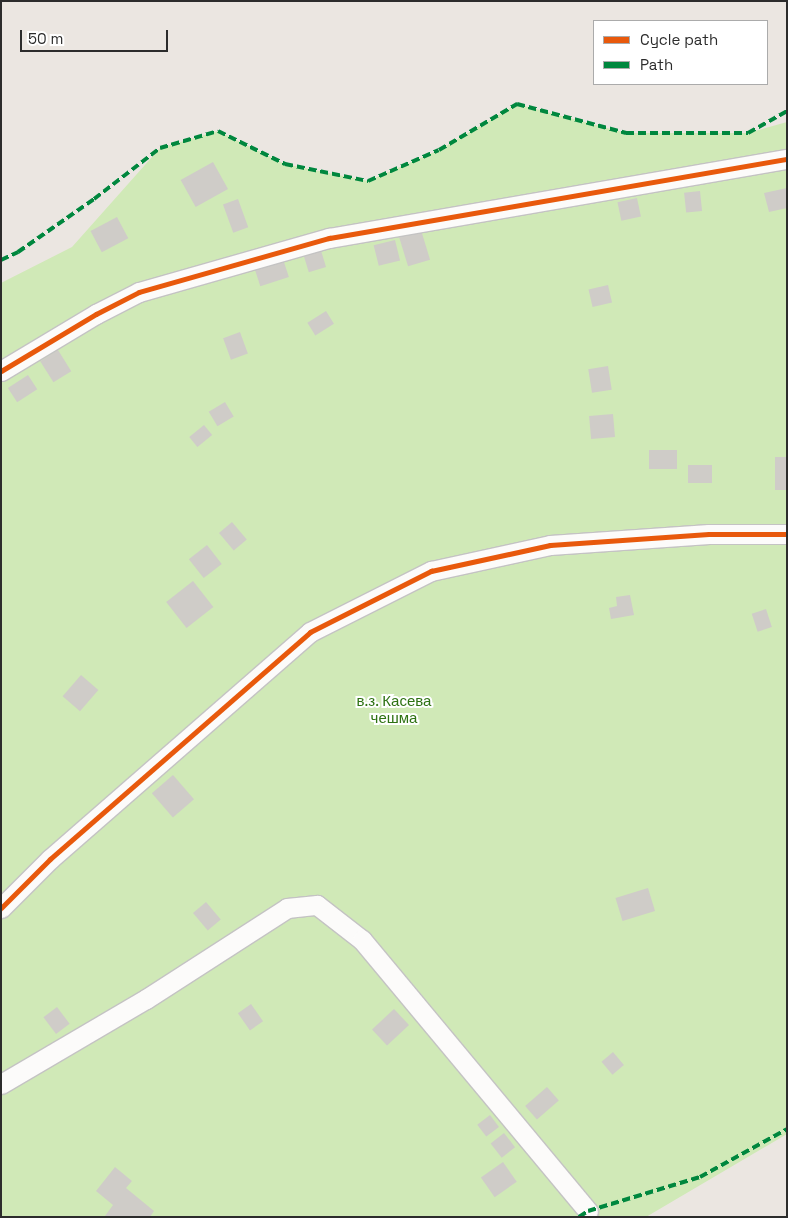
<!DOCTYPE html>
<meta charset="utf-8">
<style>
body{margin:0}
#map{position:relative;width:788px;height:1218px;overflow:hidden;background:#ebe6e1;font-family:"Space Grotesk",sans-serif}
div>[style]{position:absolute}
.green>*{inset:0;background:#d0e9b7}
.building>*{inset:0;background:#cfccc8;transform-origin:0 0}
.roads{filter:drop-shadow(1px 0 #c4c3c3) drop-shadow(-1px 0 #c4c3c3) drop-shadow(0 1px #c4c3c3) drop-shadow(0 -1px #c4c3c3)}
.minor>*{height:19px;margin:-9.5px;padding:0 9.5px;transform-origin:9.5px;border-radius:9.5px;background:#fcfbfa}
.quiet>*{height:4px;margin-top:-2px;transform-origin:0;background:repeating-linear-gradient(90deg,#00873e 0 8px,transparent 0 12px)}
.cycleway>*{height:5px;margin:-2.5px;padding:0 2.5px;transform-origin:2.5px;border-radius:2.5px;background:#e8590c}
span{translate:-50% -50%;white-space:nowrap;text-align:center;line-height:1.15;-webkit-text-stroke:4px #fff;paint-order:stroke}
.park-label{font-size:15px;color:#2e7213}
.frame{position:absolute;inset:0;border:2px solid #2c2c2c;pointer-events:none}
.legend{position:absolute;left:593px;top:20px;width:175px;height:65px;box-sizing:border-box;background:#fff;border:1px solid #ababab;margin:0;padding:6px 9px;list-style:none;font-size:15px;color:#2c2c2c}
.legend li{display:flex;align-items:center;gap:10px;height:25px}
.legend b{width:25px;border:1px solid #ababab}
.scale{position:absolute;left:20px;top:30px;width:148px;height:22px;box-sizing:border-box;border:2px solid #2c2c2c;border-top:0;padding-left:6px;font-size:15px;line-height:18px;white-space:nowrap;color:#2c2c2c;-webkit-text-stroke:4px #fff;paint-order:stroke}
</style>
<div id="map">
<div class="green">
<i style="clip-path:polygon(517px 104px,626px 133px,748px 133px,787px 122px,787px 1134px,646px 1217px,1px 1217px,1px 283px,72px 247px,160px 148px,218px 131px,285px 164px,368px 181px,439px 150px)"></i>
</div>
<div class="building">
<i style="left:213px;top:162px;width:31px;height:37px;rotate:61deg"></i>
<i style="clip-path:polygon(787px 188px,787px 208px,769px 212px,764px 193px)"></i>
<i style="left:700px;top:191px;width:20px;height:16px;rotate:84deg"></i>
<i style="left:637px;top:198px;width:19px;height:20px;rotate:78deg"></i>
<i style="left:238px;top:199px;width:30px;height:16px;rotate:70deg"></i>
<i style="left:117px;top:217px;width:24px;height:30px;rotate:62deg"></i>
<i style="left:421px;top:230px;width:31px;height:23px;rotate:73deg"></i>
<i style="left:395px;top:240px;width:21px;height:22px;rotate:76deg"></i>
<i style="left:319px;top:244px;width:24px;height:18px;rotate:73deg"></i>
<i style="left:283px;top:259px;width:19px;height:30px;rotate:72deg"></i>
<i style="left:608px;top:285px;width:18px;height:20px;rotate:77deg"></i>
<i style="left:326px;top:311px;width:15px;height:22px;rotate:58deg"></i>
<i style="left:240px;top:332px;width:23px;height:18px;rotate:70deg"></i>
<i style="left:58px;top:350px;width:25px;height:21px;rotate:58deg"></i>
<i style="left:608px;top:366px;width:24px;height:20px;rotate:81deg"></i>
<i style="left:28px;top:375px;width:17px;height:24px;rotate:57deg"></i>
<i style="left:225px;top:402px;width:17px;height:19px;rotate:59deg"></i>
<i style="left:613px;top:414px;width:23px;height:24px;rotate:85deg"></i>
<i style="left:204px;top:425px;width:13px;height:19px;rotate:51deg"></i>
<i style="left:677px;top:450px;width:19px;height:28px;rotate:90deg"></i>
<i style="left:787px;top:457px;width:33px;height:12px;rotate:90deg"></i>
<i style="left:712px;top:465px;width:18px;height:24px;rotate:90deg"></i>
<i style="left:232px;top:522px;width:23px;height:17px;rotate:50deg"></i>
<i style="left:207px;top:545px;width:24px;height:23px;rotate:52deg"></i>
<i style="left:193px;top:581px;width:33px;height:34px;rotate:52deg"></i>
<i style="clip-path:polygon(630px 595px,634px 615px,611px 619px,609px 608px,617px 606px,616px 597px)"></i>
<i style="left:766px;top:609px;width:19px;height:15px;rotate:72deg"></i>
<i style="left:81px;top:675px;width:23px;height:28px;rotate:41deg"></i>
<i style="left:173px;top:775px;width:32px;height:28px;rotate:49deg"></i>
<i style="left:648px;top:888px;width:24px;height:34px;rotate:73deg"></i>
<i style="left:206px;top:902px;width:23px;height:17px;rotate:50deg"></i>
<i style="left:251px;top:1004px;width:21px;height:16px;rotate:55deg"></i>
<i style="left:57px;top:1007px;width:21px;height:17px;rotate:53deg"></i>
<i style="left:394px;top:1009px;width:22px;height:30px;rotate:47deg"></i>
<i style="left:613px;top:1052px;width:17px;height:15px;rotate:50deg"></i>
<i style="left:547px;top:1087px;width:18px;height:29px;rotate:49deg"></i>
<i style="left:490px;top:1115px;width:15px;height:16px;rotate:53deg"></i>
<i style="left:504px;top:1133px;width:18px;height:17px;rotate:52deg"></i>
<i style="left:503px;top:1162px;width:24px;height:27px;rotate:55deg"></i>
<i style="clip-path:polygon(115px 1167px,132px 1181px,126px 1188px,154px 1211px,150px 1217px,105px 1216px,113px 1205px,96px 1191px)"></i>
</div>
<div class="roads">
<div class="minor">
<i style="left:1px;top:371px;width:111px;rotate:-31deg"></i>
<i style="left:96px;top:314px;width:48px;rotate:-27.1deg"></i>
<i style="left:139px;top:292px;width:198px;rotate:-15.9deg"></i>
<i style="left:329px;top:238px;width:465px;rotate:-9.8deg"></i>
<i style="left:1px;top:908px;width:69px;rotate:-45deg"></i>
<i style="left:50px;top:859px;width:345px;rotate:-41.1deg"></i>
<i style="left:310px;top:632px;width:136px;rotate:-26.8deg"></i>
<i style="left:431px;top:571px;width:122px;rotate:-12.3deg"></i>
<i style="left:550px;top:545px;width:159px;rotate:-4deg"></i>
<i style="left:709px;top:534px;width:78px"></i>
<i style="left:1px;top:1084px;width:168px;rotate:-30.4deg"></i>
<i style="left:146px;top:999px;width:168px;rotate:-32.8deg"></i>
<i style="left:287px;top:908px;width:30px;rotate:-6deg"></i>
<i style="left:317px;top:905px;width:57px;rotate:37.9deg"></i>
<i style="left:362px;top:940px;width:353px;rotate:50.2deg"></i>
</div>
</div>
<div class="quiet">
<i style="left:1px;top:260px;width:19px;rotate:-25deg"></i>
<i style="left:18px;top:252px;width:93px;rotate:-34.9deg"></i>
<i style="left:94px;top:199px;width:83px;rotate:-37.7deg"></i>
<i style="left:160px;top:148px;width:60px;rotate:-16.3deg"></i>
<i style="left:218px;top:131px;width:75px;rotate:26.2deg"></i>
<i style="left:285px;top:164px;width:85px;rotate:11.6deg"></i>
<i style="left:368px;top:181px;width:77px;rotate:-23.6deg"></i>
<i style="left:439px;top:150px;width:91px;rotate:-30.5deg"></i>
<i style="left:517px;top:104px;width:113px;rotate:14.9deg"></i>
<i style="left:626px;top:133px;width:122px"></i>
<i style="left:748px;top:133px;width:45px;rotate:-29.4deg"></i>
<i style="left:579px;top:1217px;width:11px;rotate:-34deg"></i>
<i style="left:588px;top:1211px;width:117px;rotate:-16.9deg"></i>
<i style="left:700px;top:1177px;width:99px;rotate:-28.9deg"></i>
</div>
<div class="cycleway">
<i style="left:1px;top:371px;width:111px;rotate:-31deg"></i>
<i style="left:96px;top:314px;width:48px;rotate:-27.1deg"></i>
<i style="left:139px;top:292px;width:198px;rotate:-15.9deg"></i>
<i style="left:329px;top:238px;width:465px;rotate:-9.8deg"></i>
<i style="left:1px;top:908px;width:69px;rotate:-45deg"></i>
<i style="left:50px;top:859px;width:345px;rotate:-41.1deg"></i>
<i style="left:310px;top:632px;width:136px;rotate:-26.8deg"></i>
<i style="left:431px;top:571px;width:122px;rotate:-12.3deg"></i>
<i style="left:550px;top:545px;width:159px;rotate:-4deg"></i>
<i style="left:709px;top:534px;width:78px"></i>
</div>
<div class="park-label">
<span style="left:394px;top:709px">в.з. Касева<br>чешма</span>
</div>
<div class="frame"></div>
<ul class="legend">
<li><b style="height:6px;background:#e8590c"></b>Cycle path</li>
<li><b style="height:6px;background:#00873e"></b>Path</li>
</ul>
<div class="scale">50 m</div>
</div>
